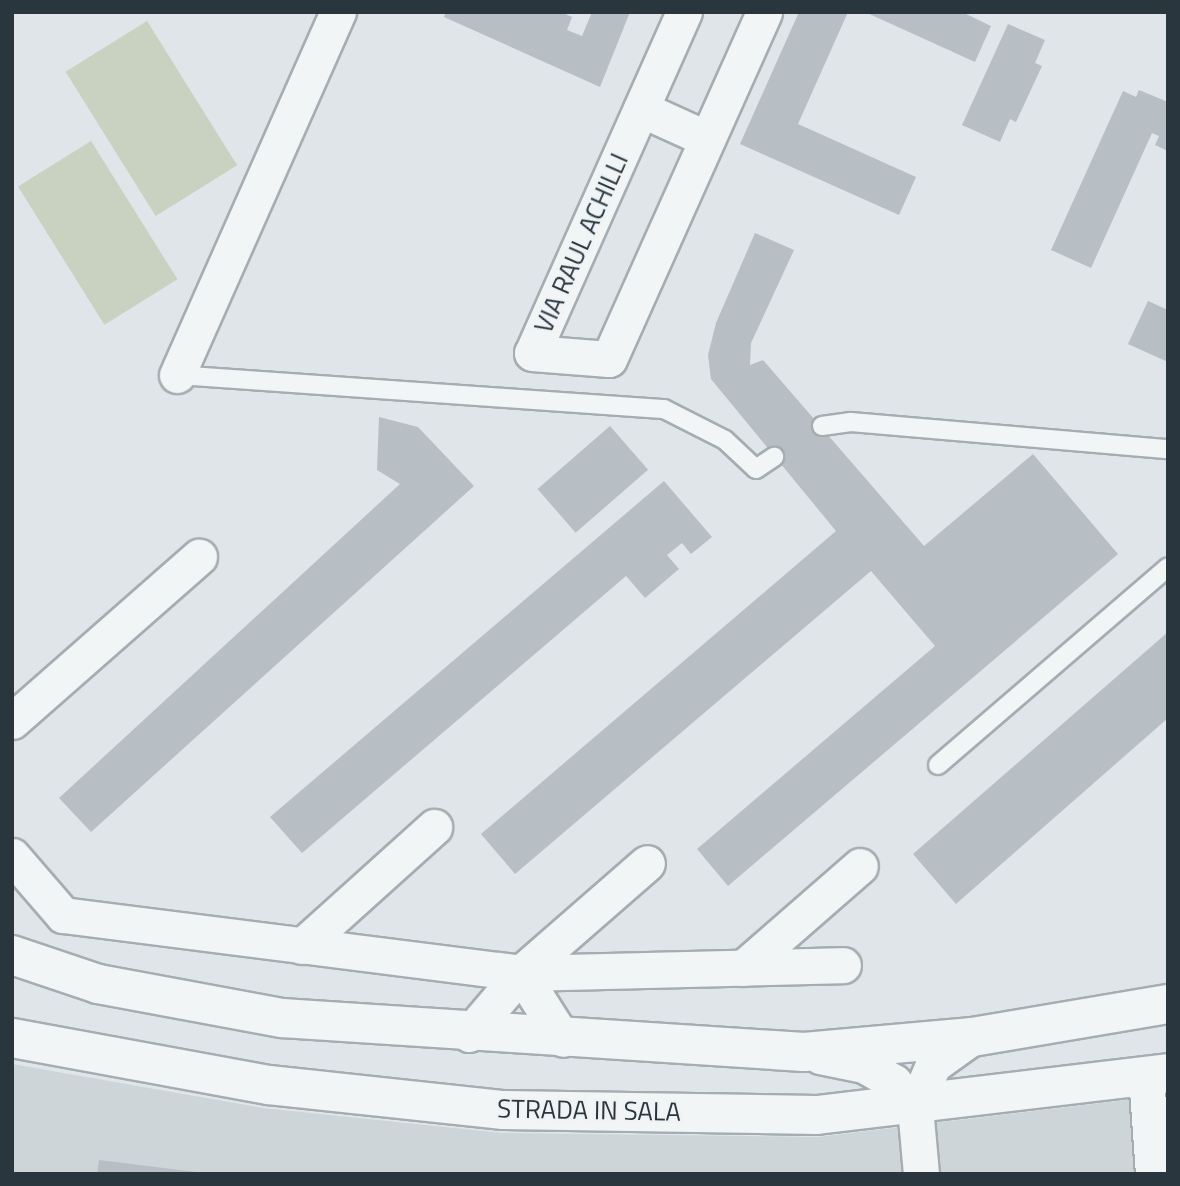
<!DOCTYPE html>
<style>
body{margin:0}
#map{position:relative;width:1180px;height:1186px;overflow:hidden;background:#dfe5e8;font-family:"Titillium Web",sans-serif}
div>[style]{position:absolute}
.built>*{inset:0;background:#ced5d9}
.green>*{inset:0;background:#c9d1c1;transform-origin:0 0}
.building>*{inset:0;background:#b7bfc4;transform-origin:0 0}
.roads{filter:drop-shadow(2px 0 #a5adb2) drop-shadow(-2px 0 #a5adb2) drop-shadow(0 2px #a5adb2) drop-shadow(0 -2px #a5adb2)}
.service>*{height:18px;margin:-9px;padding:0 9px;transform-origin:9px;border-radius:9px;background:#f2f5f6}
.minor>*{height:35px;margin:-17.5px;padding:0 17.5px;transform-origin:17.5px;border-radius:17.5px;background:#f2f5f6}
.tertiary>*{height:38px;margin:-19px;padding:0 19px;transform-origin:19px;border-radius:19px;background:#f2f5f6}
span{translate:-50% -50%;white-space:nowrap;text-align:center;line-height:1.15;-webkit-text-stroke:5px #eff3f5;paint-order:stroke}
.street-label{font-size:26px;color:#29363e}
.frame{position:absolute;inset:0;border:14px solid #29363e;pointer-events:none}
</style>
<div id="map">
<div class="built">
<i style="clip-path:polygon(12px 1064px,263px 1108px,502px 1133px,818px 1137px,1168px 1095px,1168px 1174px,12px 1174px)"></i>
</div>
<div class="green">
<i style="left:147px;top:21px;width:170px;height:96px;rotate:58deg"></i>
<i style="left:91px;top:141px;width:163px;height:86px;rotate:58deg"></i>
</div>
<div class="building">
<i style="clip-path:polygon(446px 12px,561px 12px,572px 17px,567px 30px,582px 36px,592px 12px,630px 12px,600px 87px,444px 17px)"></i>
<i style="clip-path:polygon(799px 12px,848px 12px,798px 124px,916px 177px,899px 215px,740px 144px)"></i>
<i style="clip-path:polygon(865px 12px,962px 12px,991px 26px,975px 62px)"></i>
<i style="clip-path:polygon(1008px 24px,1045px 40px,1035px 63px,1042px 66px,1016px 122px,1010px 119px,1000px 142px,962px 125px)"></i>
<i style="clip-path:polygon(1139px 90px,1168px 102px,1168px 151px,1155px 145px,1159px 136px,1152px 133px,1091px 268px,1051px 250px,1123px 91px,1136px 97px)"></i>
<i style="clip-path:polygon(755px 233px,794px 250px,751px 343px,750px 365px,763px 360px,924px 546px,1033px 454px,1118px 554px,728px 886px,697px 849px,935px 646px,871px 571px,515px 874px,481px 834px,836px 531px,711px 379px,708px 355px,716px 323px)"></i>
<i style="clip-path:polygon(1148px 301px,1168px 310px,1168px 362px,1128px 344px)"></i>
<i style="clip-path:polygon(379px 417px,418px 427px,474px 486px,91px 832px,59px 798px,400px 484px,377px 470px)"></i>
<i style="left:610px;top:426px;width:58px;height:96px;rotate:49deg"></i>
<i style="clip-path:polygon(664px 481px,712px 537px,691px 554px,682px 543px,667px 555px,679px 569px,645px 598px,626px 576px,302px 853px,270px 817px)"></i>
<i style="clip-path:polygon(1168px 632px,1168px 718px,956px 904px,913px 854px)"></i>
<i style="clip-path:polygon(99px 1160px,196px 1172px,196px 1174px,97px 1174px)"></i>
</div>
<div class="roads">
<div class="service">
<i style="left:177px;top:375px;width:488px;rotate:4deg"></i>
<i style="left:664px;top:409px;width:68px;rotate:26.9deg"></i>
<i style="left:725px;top:440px;width:42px;rotate:43.1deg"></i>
<i style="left:756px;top:469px;width:22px;rotate:-34deg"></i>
<i style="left:822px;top:426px;width:29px;rotate:-8deg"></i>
<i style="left:851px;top:422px;width:318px;rotate:4.9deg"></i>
<i style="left:938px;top:765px;width:303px;rotate:-40.7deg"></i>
</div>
<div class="minor">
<i style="left:684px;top:12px;width:373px;rotate:114deg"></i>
<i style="left:532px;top:353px;width:77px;rotate:4.5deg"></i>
<i style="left:609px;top:359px;width:380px;rotate:-65.9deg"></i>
<i style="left:641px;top:109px;width:72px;rotate:24.4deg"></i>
<i style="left:177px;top:375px;width:397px;rotate:-66.1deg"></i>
<i style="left:12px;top:721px;width:249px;rotate:-41.3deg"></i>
<i style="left:12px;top:856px;width:78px;rotate:49.2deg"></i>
<i style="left:63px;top:915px;width:462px;rotate:7.2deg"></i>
<i style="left:521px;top:973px;width:322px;rotate:-1.4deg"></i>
<i style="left:302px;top:946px;width:178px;rotate:-42deg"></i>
<i style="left:743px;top:968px;width:155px;rotate:-41.1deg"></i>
<i style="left:521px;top:973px;width:78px;rotate:57.5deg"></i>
<i style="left:469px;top:1034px;width:80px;rotate:-49.6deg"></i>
<i style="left:521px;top:973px;width:167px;rotate:-41.1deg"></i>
<i style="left:820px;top:1056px;width:45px;rotate:11.6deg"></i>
<i style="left:864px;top:1065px;width:34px;rotate:30deg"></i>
<i style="left:894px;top:1082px;width:33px;rotate:50deg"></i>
<i style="left:1146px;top:1076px;width:98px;rotate:85.9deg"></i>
<i style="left:921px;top:1174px;width:67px;rotate:-95.1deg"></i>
<i style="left:915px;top:1107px;width:46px;rotate:-66.8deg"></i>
<i style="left:933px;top:1065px;width:48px;rotate:-35.7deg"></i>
</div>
<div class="tertiary">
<i style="left:12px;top:955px;width:91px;rotate:18.6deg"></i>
<i style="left:98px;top:984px;width:187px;rotate:10.5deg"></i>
<i style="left:282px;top:1018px;width:523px;rotate:3.73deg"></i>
<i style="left:804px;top:1052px;width:169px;rotate:-5.1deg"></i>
<i style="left:972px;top:1037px;width:199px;rotate:-9.6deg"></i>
<i style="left:12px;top:1038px;width:261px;rotate:10.4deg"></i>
<i style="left:269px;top:1085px;width:236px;rotate:6.1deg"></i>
<i style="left:504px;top:1110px;width:313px;rotate:0.9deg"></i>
<i style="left:817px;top:1115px;width:354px;rotate:-6.8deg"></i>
</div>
</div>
<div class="street-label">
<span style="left:581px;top:243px;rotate:-66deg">VIA RAUL ACHILLI</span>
<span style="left:589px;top:1110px;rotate:1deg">STRADA IN SALA</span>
</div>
<div class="frame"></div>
</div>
